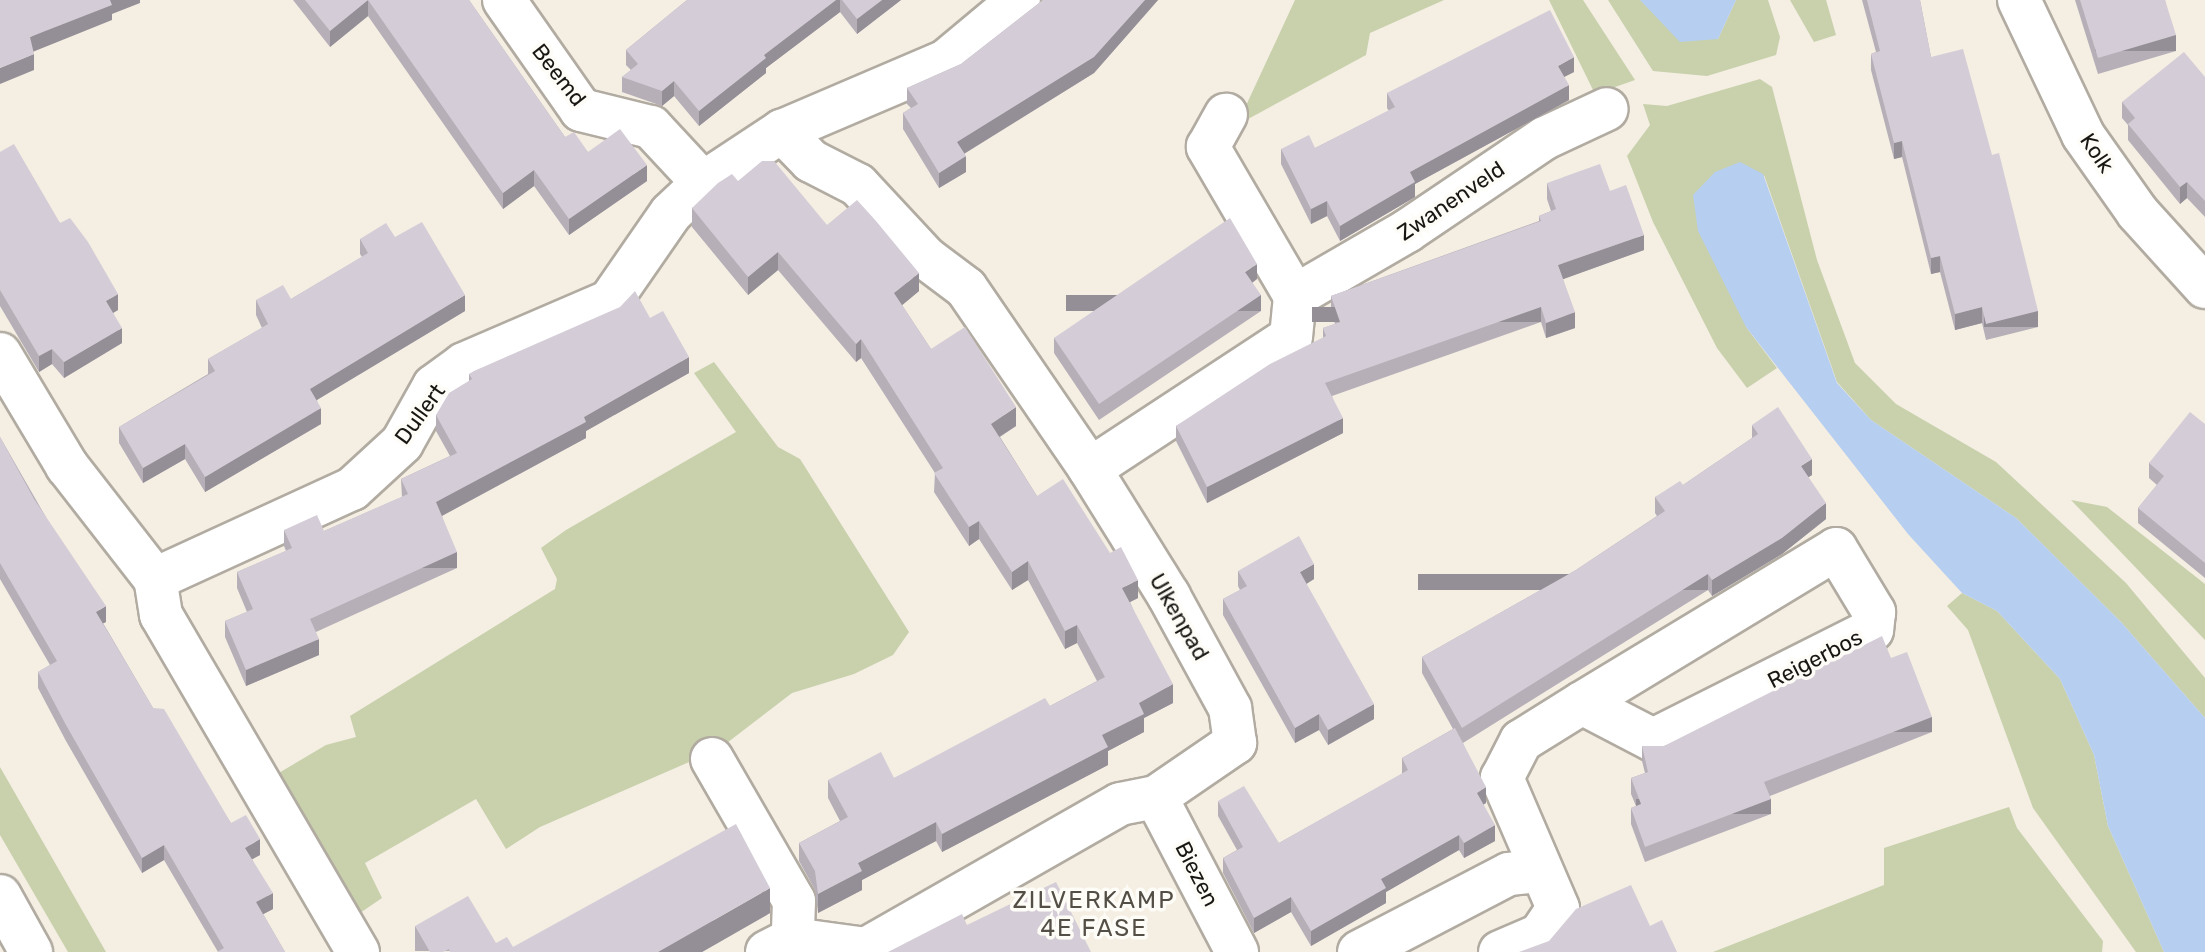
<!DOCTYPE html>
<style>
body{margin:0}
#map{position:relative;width:2205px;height:952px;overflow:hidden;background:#f4eee3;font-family:Rubik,sans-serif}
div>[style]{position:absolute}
.green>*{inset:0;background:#c8d1ab}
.water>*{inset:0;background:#b6cef0}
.roads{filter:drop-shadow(2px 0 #b1aba1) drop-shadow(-2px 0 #b1aba1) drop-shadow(0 2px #b1aba1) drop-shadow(0 -2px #b1aba1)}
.street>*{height:42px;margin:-21px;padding:0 21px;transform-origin:21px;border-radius:21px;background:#fff}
.wall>*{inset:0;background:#b6afb8}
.shaded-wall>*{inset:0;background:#948f96;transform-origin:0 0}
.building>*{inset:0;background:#d4ccd6}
span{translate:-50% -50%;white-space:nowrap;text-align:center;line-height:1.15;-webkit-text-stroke:7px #fefcf7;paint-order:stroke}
.street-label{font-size:22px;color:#191713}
.neighbourhood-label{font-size:24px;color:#544f46;letter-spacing:2px}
</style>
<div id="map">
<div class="green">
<i style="clip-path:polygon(1295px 0,1444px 0,1370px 33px,1366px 55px,1237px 125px)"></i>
<i style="clip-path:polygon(1549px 0,1583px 0,1635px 80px,1595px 94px)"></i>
<i style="clip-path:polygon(1608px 0,1640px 0,1718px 39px,1736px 0,1768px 0,1780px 37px,1776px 55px,1707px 76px,1653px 71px)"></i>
<i style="clip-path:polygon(1790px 0,1826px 0,1836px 35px,1814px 42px)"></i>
<i style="clip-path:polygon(1760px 79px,1772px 87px,1817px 260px,1855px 363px,1896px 404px,1996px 462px,2126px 583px,2205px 678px,2205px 718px,2121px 622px,2016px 518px,1871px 420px,1837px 382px,1764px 175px,1746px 327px,1777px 368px,1747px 388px,1717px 348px,1653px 222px,1627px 156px,1650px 125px,1643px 104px,1667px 106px)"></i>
<i style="clip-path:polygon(714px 362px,778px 447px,800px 459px,909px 632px,893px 655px,854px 674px,792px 693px,719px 749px,540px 827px,506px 849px,476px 799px,365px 863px,382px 898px,357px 915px,272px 777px,326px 745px,356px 737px,350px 716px,555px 589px,557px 579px,541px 548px,566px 530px,736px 432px,694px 373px)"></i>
<i style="clip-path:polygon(2071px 500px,2107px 507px,2205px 584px,2205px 640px)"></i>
<i style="clip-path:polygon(1962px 593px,1997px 611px,2060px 679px,2094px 755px,2108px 826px,2164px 952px,2136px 952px,2033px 808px,1968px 630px,1947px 606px)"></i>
<i style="clip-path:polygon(0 767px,106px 952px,68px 952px,0 835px)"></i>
<i style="clip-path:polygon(2009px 807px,2017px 828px,2103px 941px,2102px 952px,1713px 952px,1884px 885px,1884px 848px)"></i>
</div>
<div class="water">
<i style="clip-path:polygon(1640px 0,1736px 0,1718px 39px,1680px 42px)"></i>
<i style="clip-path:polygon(1740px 162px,1763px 174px,1837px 383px,1871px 420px,2016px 518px,2121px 622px,2205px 718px,2205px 952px,2164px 952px,2108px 826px,2094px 755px,2060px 679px,1997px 611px,1962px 593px,1908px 534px,1746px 327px,1698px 231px,1693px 195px,1715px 172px)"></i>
</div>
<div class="roads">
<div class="street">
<i style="left:504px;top:0;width:134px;rotate:55deg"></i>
<i style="left:581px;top:110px;width:72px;rotate:13.7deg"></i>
<i style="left:651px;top:127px;width:76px;rotate:47.1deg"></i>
<i style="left:2019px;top:0;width:149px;rotate:64.6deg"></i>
<i style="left:2083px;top:135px;width:95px;rotate:54.8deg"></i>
<i style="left:2138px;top:213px;width:100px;rotate:47.8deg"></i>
<i style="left:1295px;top:296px;width:129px;rotate:-30.1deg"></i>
<i style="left:1407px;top:231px;width:166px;rotate:-34deg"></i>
<i style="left:1545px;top:138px;width:68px;rotate:-25.1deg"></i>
<i style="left:0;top:354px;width:131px;rotate:59.1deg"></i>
<i style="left:67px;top:466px;width:143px;rotate:52.1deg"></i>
<i style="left:1090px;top:469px;width:240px;rotate:-33.3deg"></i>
<i style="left:1291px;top:337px;width:41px;rotate:-84.4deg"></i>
<i style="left:1295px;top:296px;width:173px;rotate:-120.3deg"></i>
<i style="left:1208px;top:147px;width:37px;rotate:-61deg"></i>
<i style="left:712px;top:759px;width:164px;rotate:60deg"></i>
<i style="left:794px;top:901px;width:38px;rotate:92deg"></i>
<i style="left:1156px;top:797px;width:175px;rotate:62.4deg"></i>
<i style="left:0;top:896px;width:64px;rotate:61deg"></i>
<i style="left:358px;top:952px;width:390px;rotate:-120.3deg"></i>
<i style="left:161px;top:615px;width:36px;rotate:-99deg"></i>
<i style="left:155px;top:579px;width:217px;rotate:-24.6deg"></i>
<i style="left:352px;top:489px;width:68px;rotate:-42.6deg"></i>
<i style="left:402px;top:443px;width:65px;rotate:-60.7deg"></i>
<i style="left:434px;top:386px;width:37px;rotate:-36deg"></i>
<i style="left:464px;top:364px;width:159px;rotate:-23.3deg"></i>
<i style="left:610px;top:301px;width:107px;rotate:-55.3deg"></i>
<i style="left:671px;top:213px;width:44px;rotate:-43.2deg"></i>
<i style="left:703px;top:183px;width:95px;rotate:-33.4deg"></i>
<i style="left:782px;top:131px;width:178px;rotate:-23.1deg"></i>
<i style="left:946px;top:61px;width:95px;rotate:-39.9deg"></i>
<i style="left:767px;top:952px;width:29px;rotate:-27deg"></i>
<i style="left:793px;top:939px;width:74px;rotate:7.8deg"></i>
<i style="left:866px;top:949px;width:292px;rotate:-29.7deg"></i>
<i style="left:1120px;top:804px;width:37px;rotate:-11deg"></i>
<i style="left:1156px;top:797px;width:96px;rotate:-34.4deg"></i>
<i style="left:1235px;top:743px;width:35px;rotate:-98deg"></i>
<i style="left:1230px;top:708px;width:128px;rotate:-118.6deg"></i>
<i style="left:1169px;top:596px;width:150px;rotate:-121.9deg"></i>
<i style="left:1090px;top:469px;width:219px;rotate:-124.4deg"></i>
<i style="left:966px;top:288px;width:50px;rotate:-143.1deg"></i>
<i style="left:926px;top:258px;width:100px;rotate:-133deg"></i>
<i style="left:858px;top:185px;width:53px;rotate:-152.9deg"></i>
<i style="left:811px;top:161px;width:42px;rotate:-134deg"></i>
<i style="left:1359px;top:952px;width:169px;rotate:-27.5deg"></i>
<i style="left:1509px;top:874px;width:31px;rotate:-6deg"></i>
<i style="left:1500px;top:952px;width:43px;rotate:-23deg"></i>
<i style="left:1540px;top:935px;width:32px;rotate:-56deg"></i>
<i style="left:1558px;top:908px;width:142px;rotate:-113.3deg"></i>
<i style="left:1502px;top:778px;width:42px;rotate:-62.8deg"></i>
<i style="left:1521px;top:741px;width:72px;rotate:-31.9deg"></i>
<i style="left:1582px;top:703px;width:297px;rotate:-31.2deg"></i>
<i style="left:1836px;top:549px;width:74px;rotate:58.9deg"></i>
<i style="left:1874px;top:612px;width:18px;rotate:96deg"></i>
<i style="left:1872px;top:630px;width:245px;rotate:153.3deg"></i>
<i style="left:1653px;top:740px;width:80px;rotate:-152.5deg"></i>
</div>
</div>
<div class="wall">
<i style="clip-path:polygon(293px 0,469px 0,565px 137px,588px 152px,647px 181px,569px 235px,534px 186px,503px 209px,368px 16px,330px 47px)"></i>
<i style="clip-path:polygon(687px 0,901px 0,857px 34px,840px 12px,766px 68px,766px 73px,699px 126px,674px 96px,662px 106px,622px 92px,622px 77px,631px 70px,626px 65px,626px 50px)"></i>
<i style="clip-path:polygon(1043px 0,1158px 0,1094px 73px,964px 154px,966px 172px,939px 188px,903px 129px,903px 113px,911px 108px,907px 104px,907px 88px,961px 64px)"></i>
<i style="clip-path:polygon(1862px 0,1920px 0,1931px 57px,2038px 327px,1986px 340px,1982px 323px,1955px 330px,1940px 272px,1931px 274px,1902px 157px,1894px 159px,1871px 70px,1871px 54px,1876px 52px)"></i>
<i style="clip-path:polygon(2075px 0,2165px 0,2176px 51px,2098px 74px)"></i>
<i style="clip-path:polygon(1574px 72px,1564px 77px,1569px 100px,1415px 184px,1415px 197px,1340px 241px,1327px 216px,1311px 224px,1281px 164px,1281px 149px,1315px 148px,1389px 111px,1387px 108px,1387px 93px)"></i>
<i style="clip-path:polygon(2205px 77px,2205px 217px,2187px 198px,2180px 204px,2128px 140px,2128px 125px,2122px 118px,2122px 102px)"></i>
<i style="clip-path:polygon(0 152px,60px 223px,118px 310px,113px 313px,122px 343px,64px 378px,52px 364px,39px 372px,0 306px)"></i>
<i style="clip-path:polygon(738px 181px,827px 225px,919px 291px,902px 305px,931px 349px,1016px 426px,1000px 437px,1037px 496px,1138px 598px,1130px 602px,1173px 703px,1144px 718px,1144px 732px,1108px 751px,1108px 765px,942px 852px,936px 841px,862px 880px,862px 890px,818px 913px,815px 890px,799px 861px,799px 843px,840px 821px,828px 798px,828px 780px,894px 778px,1050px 706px,1097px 681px,1077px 643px,1065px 649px,1028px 580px,1012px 590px,979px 539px,969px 546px,934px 492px,935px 473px,861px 358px,856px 362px,778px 270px,748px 295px,692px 227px,692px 208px)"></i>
<i style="clip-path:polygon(1547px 183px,1610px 191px,1644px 250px,1563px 279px,1575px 328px,1546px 338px,1541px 322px,1332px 396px,1343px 433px,1207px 503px,1176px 441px,1176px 426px,1323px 338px,1323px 328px,1335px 324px,1331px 311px,1331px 296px,1539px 221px,1539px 216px,1551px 211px,1547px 199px)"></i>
<i style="clip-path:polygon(395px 237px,465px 311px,317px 400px,321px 424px,205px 492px,185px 459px,143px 483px,119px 443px,119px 427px,208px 374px,208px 359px,262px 328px,256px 315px,256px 300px,291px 299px,362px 257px,360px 254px,360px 239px)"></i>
<i style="clip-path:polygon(1257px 279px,1252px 283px,1261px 311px,1099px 420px,1054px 353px,1054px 338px)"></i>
<i style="clip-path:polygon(650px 318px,689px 373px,586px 431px,586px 438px,442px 516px,457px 568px,316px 632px,319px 655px,246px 686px,225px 637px,225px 621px,247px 612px,237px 588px,237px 572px,286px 551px,284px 546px,284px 530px,324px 531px,402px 497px,401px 479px,450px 456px,436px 431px,436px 415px,469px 381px,469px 374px)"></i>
<i style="clip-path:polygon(2205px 424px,2205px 578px,2138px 523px,2138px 508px,2157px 485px,2149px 478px,2149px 463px)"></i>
<i style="clip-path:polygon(1752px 425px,1812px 475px,1808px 477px,1826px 519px,1782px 554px,1712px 596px,1708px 590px,1463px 743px,1486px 803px,1483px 805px,1495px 841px,1464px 858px,1459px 850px,1386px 892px,1386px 903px,1311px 946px,1291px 912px,1254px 933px,1223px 873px,1223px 858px,1237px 850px,1218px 816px,1218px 801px,1279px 843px,1402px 774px,1402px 758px,1453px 729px,1422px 673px,1422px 657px,1576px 570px,1657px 516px,1655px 513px,1655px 497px,1683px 485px,1752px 438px)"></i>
<i style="clip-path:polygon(0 437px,106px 622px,103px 623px,153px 708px,231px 823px,260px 855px,252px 859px,273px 909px,263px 914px,285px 952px,218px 952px,164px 860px,142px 873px,66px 741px,38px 688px,38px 672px,50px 665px,0 579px)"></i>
<i style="clip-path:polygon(1238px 571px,1314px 579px,1306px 584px,1374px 719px,1328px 745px,1319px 730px,1295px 743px,1223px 615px,1223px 599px,1240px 590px,1238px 586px)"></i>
<i style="clip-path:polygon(1891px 658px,1932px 732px,1770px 796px,1771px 814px,1645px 862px,1631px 824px,1631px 808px,1636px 806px,1631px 794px,1631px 778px,1645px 773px,1642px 761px,1642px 746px,1664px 746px)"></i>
<i style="clip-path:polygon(770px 913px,702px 952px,415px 951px,415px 926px,513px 947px)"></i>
</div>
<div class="shaded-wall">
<i style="clip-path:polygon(110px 0,140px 0,140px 3px,112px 14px,112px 20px,30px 53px,30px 37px)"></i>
<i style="clip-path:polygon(368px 0,368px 16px,330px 47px,330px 31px)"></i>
<i style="clip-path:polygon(836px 0,840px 0,840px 12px,766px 68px,766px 73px,699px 126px,699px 111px,764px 55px)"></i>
<i style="clip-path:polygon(882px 0,901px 0,857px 34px,857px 19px)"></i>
<i style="clip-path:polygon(1145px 0,1158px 0,1094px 73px,957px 158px,957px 142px)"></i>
<i style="left:2176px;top:35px;width:16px;height:81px;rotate:90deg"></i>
<i style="clip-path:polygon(34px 54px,34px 70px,0 84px,0 68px)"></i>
<i style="clip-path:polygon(1574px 57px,1574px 72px,1558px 80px,1558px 66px)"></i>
<i style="clip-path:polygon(674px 81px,674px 96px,662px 106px,662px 91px)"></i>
<i style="clip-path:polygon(1569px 85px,1569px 100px,1415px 184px,1415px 197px,1340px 241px,1340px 226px,1410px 172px)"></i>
<i style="clip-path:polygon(1902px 141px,1902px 157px,1894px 159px,1894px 143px)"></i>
<i style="clip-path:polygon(966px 156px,966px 172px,939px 188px,939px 173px)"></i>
<i style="clip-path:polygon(647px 165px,647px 181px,569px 235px,569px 219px)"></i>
<i style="clip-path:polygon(534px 170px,534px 186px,503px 209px,503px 193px)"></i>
<i style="clip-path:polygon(2187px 182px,2187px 198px,2180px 204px,2180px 187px)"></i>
<i style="clip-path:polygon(1327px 201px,1327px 216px,1311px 224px,1311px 209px)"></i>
<i style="clip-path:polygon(1644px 235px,1644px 250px,1558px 281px,1558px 265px)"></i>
<i style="clip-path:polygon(778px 252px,778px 270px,748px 295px,748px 277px)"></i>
<i style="clip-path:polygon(1940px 256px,1940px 272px,1931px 274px,1931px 258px)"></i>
<i style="clip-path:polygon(1257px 264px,1257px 279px,1245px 288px,1245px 272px)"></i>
<i style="clip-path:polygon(919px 273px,919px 291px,894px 312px,894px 293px)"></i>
<i style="clip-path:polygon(118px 294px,118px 310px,106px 317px,106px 301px)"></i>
<i style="clip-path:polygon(465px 295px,465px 311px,310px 404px,310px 389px)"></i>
<i style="left:1261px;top:295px;width:16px;height:195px;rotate:90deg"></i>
<i style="left:1541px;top:307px;width:15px;height:229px;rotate:90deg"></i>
<i style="clip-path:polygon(1982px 307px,1982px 323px,1955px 330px,1955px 314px)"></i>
<i style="left:2038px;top:311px;width:16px;height:54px;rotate:90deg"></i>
<i style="clip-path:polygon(1575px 312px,1575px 328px,1546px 338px,1546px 323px)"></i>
<i style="clip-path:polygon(122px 328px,122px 343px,64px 378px,64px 362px)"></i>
<i style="clip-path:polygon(861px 339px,861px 358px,856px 362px,856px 344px)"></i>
<i style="clip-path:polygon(52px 349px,52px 364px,39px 372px,39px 356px)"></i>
<i style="clip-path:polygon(689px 357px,689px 373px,586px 431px,586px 438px,436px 519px,436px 502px)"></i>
<i style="clip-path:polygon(1016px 407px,1016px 426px,991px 442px,991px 424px)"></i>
<i style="clip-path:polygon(321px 408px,321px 424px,205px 492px,205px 477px)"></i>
<i style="clip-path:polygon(1343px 418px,1343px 433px,1207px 503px,1207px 487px)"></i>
<i style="clip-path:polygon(185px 444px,185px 459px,143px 483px,143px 468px)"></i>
<i style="clip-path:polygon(1812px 459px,1812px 475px,1801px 482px,1801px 466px)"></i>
<i style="clip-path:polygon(1826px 503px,1826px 519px,1782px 554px,1712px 596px,1712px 580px)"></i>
<i style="clip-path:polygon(979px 521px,979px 539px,969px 546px,969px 527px)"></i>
<i style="left:457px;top:552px;width:16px;height:162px;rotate:90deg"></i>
<i style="clip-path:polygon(1028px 561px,1028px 580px,1012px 590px,1012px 572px)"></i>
<i style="clip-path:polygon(1314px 564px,1314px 579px,1300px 588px,1300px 572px)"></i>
<i style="left:1708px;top:574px;width:16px;height:290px;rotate:90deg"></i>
<i style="clip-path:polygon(1138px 580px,1138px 598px,1122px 606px,1122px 588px)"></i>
<i style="clip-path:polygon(106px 606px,106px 622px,96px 627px,96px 612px)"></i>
<i style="clip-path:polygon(1077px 625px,1077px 643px,1065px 649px,1065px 631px)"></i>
<i style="clip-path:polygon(319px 639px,319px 655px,246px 686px,246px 670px)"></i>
<i style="clip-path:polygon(1173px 684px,1173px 703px,1144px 718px,1144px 732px,1108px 751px,1108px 765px,942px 852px,942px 834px,1102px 735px,1139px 703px)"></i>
<i style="clip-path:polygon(1374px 704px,1374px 719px,1328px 745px,1328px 730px)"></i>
<i style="clip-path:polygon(1319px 714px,1319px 730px,1295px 743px,1295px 728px)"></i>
<i style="left:1932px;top:717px;width:15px;height:180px;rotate:90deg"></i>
<i style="clip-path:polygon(1486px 787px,1486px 803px,1477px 808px,1477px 793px)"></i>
<i style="left:1771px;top:799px;width:15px;height:135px;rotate:90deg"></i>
<i style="clip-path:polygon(936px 822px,936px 841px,862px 880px,862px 890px,818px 913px,818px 894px,858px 863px)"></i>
<i style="clip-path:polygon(1495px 825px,1495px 841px,1464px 858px,1464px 843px)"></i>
<i style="clip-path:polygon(1459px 835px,1459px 850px,1386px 892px,1386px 903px,1311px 946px,1311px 931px,1381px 879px)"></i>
<i style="clip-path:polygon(260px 839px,260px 855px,245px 863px,245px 848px)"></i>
<i style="clip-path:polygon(164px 845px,164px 860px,142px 873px,142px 858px)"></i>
<i style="clip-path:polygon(770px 888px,770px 913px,702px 952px,658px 952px)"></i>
<i style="clip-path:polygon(273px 893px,273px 909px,256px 918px,256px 902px)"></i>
<i style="clip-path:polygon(1291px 897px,1291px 912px,1254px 933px,1254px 918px)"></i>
</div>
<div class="building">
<i style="clip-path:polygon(0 0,110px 0,112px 5px,30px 37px,34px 54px,0 68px)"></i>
<i style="clip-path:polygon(305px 0,469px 0,565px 137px,574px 132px,588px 152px,620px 129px,647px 165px,569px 219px,534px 170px,503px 193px,368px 0,330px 31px)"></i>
<i style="clip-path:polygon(687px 0,836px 0,764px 55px,766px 58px,699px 111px,674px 81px,662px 91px,622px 77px,638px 64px,626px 50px)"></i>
<i style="clip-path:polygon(842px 0,882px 0,857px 19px)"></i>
<i style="clip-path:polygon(1043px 0,1145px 0,1094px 57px,957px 142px,966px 156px,939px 173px,903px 113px,918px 104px,907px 88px,961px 64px)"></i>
<i style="clip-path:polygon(1867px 0,1920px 0,1931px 57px,1963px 49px,1992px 155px,1999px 153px,2038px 311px,1986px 324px,1982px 307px,1955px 314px,1940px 256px,1931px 258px,1902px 141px,1894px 143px,1871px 54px,1880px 51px)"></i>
<i style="clip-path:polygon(2080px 0,2165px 0,2176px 35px,2098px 58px)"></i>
<i style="clip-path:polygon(1550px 10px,1574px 57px,1558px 66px,1569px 85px,1410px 172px,1415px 182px,1340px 226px,1327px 201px,1311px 209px,1281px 149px,1309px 135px,1315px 148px,1395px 107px,1387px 93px)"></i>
<i style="clip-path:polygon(2184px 52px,2205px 77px,2205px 201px,2187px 182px,2180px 187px,2128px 124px,2135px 118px,2122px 102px)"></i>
<i style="clip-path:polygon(14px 144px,60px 223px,70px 218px,88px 242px,118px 294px,106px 301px,122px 328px,64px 362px,52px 349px,39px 356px,0 290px,0 152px)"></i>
<i style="clip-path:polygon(762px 161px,774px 161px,827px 225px,857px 200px,876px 221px,919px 273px,894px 293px,931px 349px,965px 327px,1016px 407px,991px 424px,1037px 496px,1063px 479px,1110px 553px,1121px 547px,1138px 580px,1122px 588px,1173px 684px,1139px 703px,1144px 714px,1102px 735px,1108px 747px,942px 834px,936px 822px,858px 863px,862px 871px,818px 894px,815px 871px,799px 843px,848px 817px,828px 780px,881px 752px,894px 778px,1045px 698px,1050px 706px,1105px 677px,1077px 625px,1065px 631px,1028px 561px,1012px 572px,979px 521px,969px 527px,934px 473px,943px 468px,861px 339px,856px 344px,778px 252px,748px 277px,692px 208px,718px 183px,732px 174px,738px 181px)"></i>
<i style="clip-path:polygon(1600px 164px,1610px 191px,1626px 185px,1644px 235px,1558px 265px,1575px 312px,1546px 323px,1541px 307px,1325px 383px,1343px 418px,1207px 487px,1176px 426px,1270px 364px,1326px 336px,1323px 328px,1340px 322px,1331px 296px,1541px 221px,1539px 216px,1556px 209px,1547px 183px)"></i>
<i style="clip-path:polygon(1230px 218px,1257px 264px,1245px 272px,1261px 295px,1099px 404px,1054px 338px)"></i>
<i style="clip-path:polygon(422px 222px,465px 295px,310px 389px,321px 408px,205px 477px,185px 444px,143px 468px,119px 427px,215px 371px,208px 359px,268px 324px,256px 300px,283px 285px,291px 299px,368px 253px,360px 239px,386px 223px,395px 237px)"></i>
<i style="clip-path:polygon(635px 291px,650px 318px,663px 311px,689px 357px,584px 417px,586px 422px,436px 502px,457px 552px,310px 619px,319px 639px,246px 670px,225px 621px,253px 609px,237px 572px,292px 548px,284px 530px,317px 515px,324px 531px,408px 494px,401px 479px,457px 453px,436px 415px,449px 393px,472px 379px,469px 374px,474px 371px,620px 307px)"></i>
<i style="clip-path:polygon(1778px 407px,1812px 459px,1801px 466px,1826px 503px,1782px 538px,1712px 580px,1708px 574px,1462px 728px,1422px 657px,1576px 570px,1665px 511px,1655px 497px,1680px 481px,1683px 485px,1758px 434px,1752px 425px)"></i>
<i style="clip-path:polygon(2190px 412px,2205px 424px,2205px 563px,2138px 508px,2164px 476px,2149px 463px)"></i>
<i style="clip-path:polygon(0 437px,34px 499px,106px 606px,96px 612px,153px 708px,164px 709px,231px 823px,246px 815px,260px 839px,245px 848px,273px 893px,256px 902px,285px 952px,217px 952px,224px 948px,164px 845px,142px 858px,66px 725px,38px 672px,57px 661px,0 563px)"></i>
<i style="clip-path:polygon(1299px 536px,1314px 564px,1300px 572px,1374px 704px,1328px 730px,1319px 714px,1295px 728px,1223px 599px,1247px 586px,1238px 571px)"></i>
<i style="clip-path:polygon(1882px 636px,1891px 658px,1907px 652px,1932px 717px,1764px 782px,1771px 799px,1645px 847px,1631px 808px,1641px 804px,1631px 778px,1648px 772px,1642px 746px,1664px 746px)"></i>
<i style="clip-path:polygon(1455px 728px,1486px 787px,1477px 793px,1495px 825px,1464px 843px,1459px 835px,1381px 879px,1386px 888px,1311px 931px,1291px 897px,1254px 918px,1223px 858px,1243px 847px,1218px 801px,1244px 786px,1279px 843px,1408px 770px,1402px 758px)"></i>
<i style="clip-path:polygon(736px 824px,770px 888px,658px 952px,450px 952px,449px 949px,443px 952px,430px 952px,415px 926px,468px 896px,496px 943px,507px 937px,513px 947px)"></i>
<i style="clip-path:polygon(1056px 882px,1091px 952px,888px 952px,962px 914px,967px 925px)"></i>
<i style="clip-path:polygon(1631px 885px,1650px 926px,1662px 920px,1677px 952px,1519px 952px,1549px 941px,1576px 909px)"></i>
</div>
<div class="street-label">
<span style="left:559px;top:75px;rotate:52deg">Beemd</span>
<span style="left:2097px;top:153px;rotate:56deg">Kolk</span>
<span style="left:1451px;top:201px;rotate:-34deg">Zwanenveld</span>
<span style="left:420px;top:414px;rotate:-54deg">Dullert</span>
<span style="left:1179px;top:617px;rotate:60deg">Ulkenpad</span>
<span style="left:1815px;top:659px;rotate:-27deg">Reigerbos</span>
<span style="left:1197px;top:874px;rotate:63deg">Biezen</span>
</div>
<div class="neighbourhood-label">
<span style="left:1094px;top:915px">ZILVERKAMP<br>4E FASE</span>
</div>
</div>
